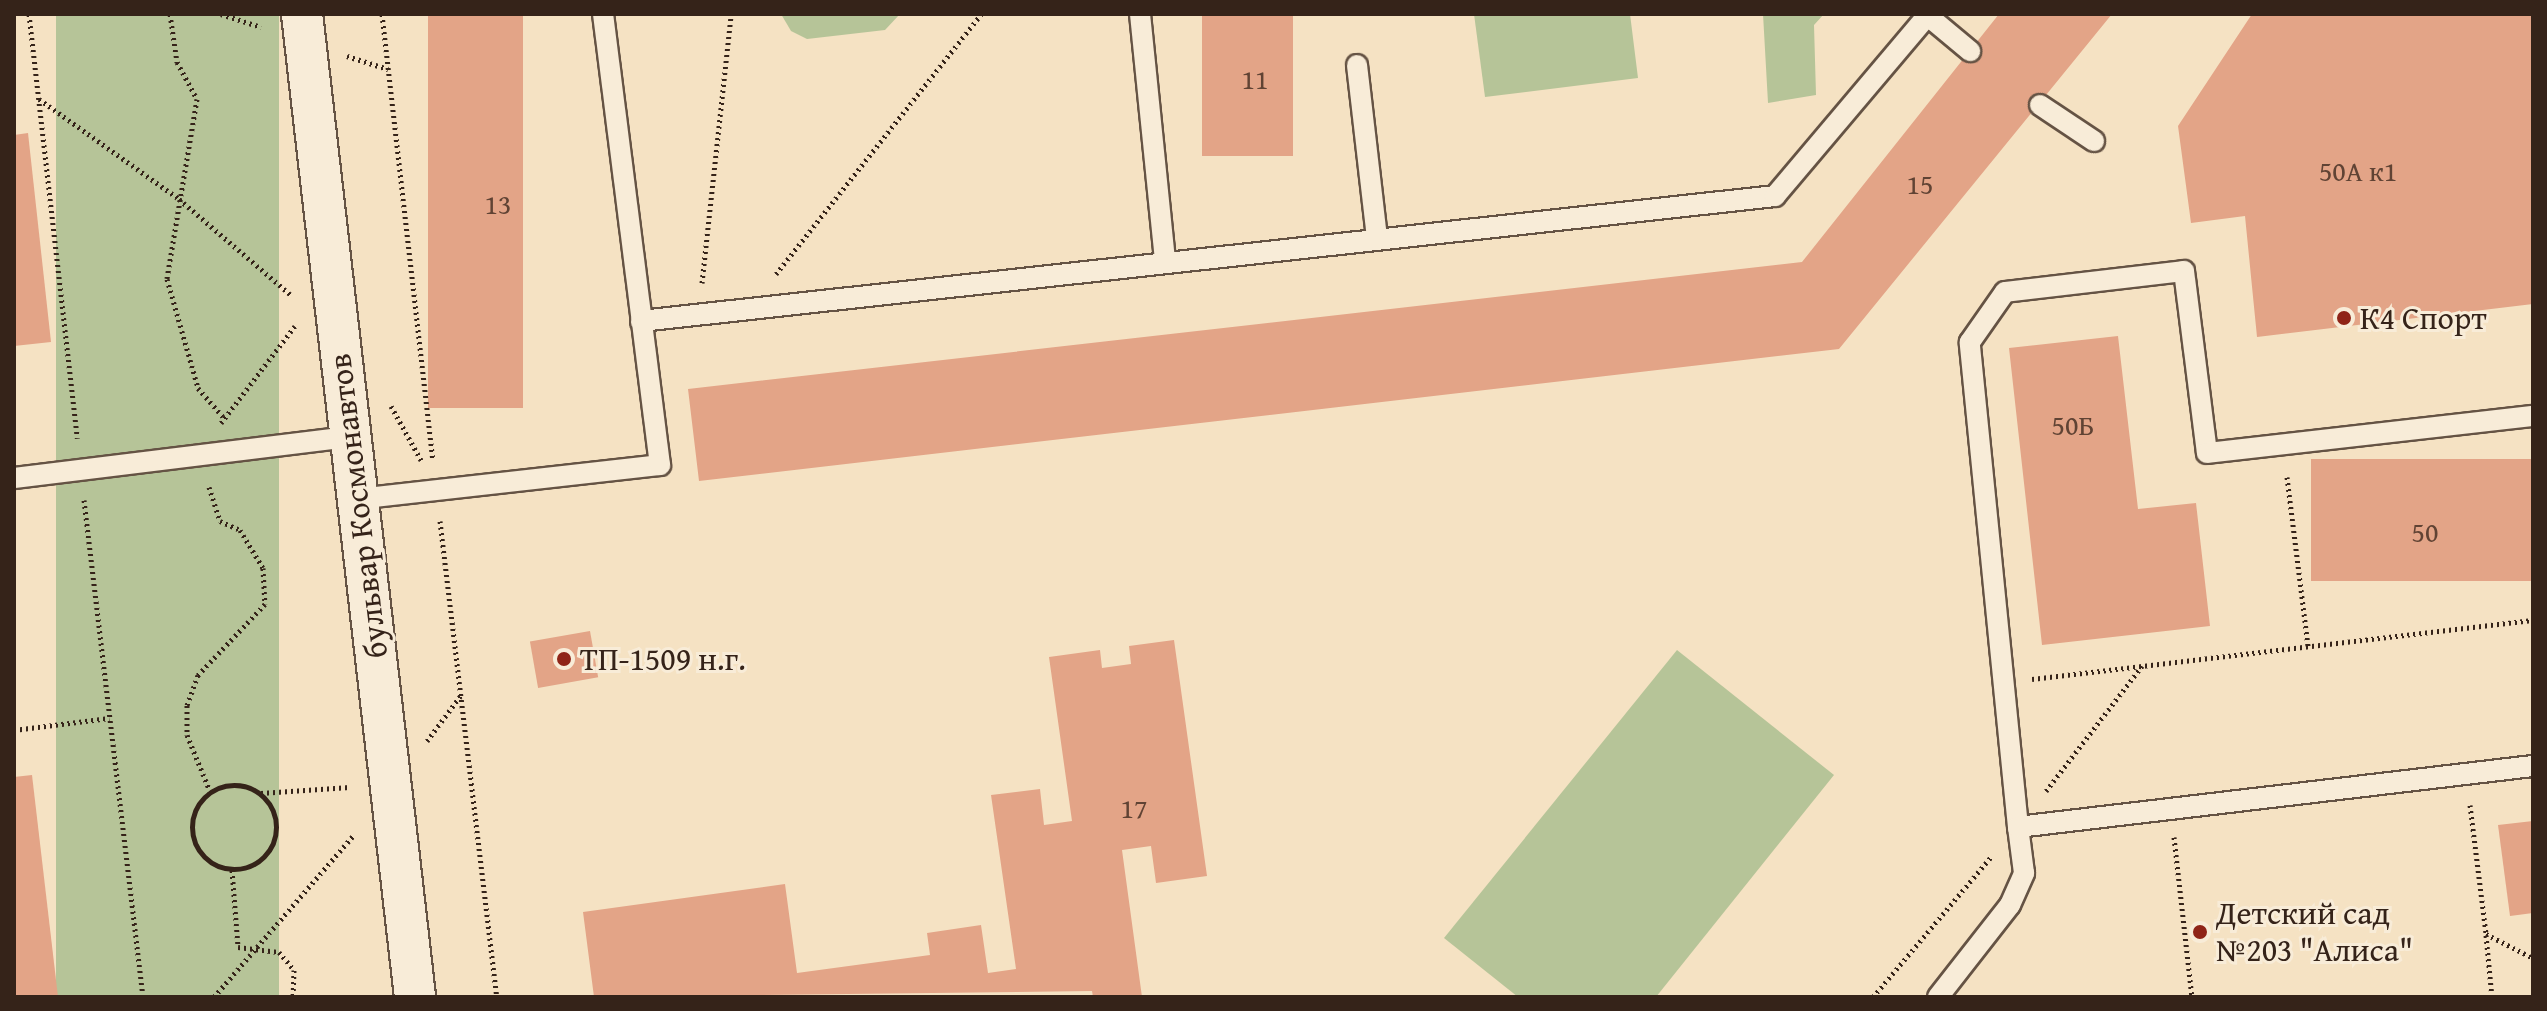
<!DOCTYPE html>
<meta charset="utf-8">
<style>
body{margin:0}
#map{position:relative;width:2547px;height:1011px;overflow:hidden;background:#f5e2c3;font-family:"Gentium Book Plus",serif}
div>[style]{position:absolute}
.green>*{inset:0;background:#b6c498;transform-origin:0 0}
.building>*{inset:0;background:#e3a487;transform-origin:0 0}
.path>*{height:5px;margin-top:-2.5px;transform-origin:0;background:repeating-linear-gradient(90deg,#352319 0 2px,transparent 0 6px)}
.path>.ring{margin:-2.5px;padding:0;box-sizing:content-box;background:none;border:5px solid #352319;border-radius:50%}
.roads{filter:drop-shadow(2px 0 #655344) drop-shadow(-2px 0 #655344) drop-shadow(0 2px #655344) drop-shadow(0 -2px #655344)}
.service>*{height:20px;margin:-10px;padding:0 10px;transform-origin:10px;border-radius:10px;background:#f8ecd8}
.minor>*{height:40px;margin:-20px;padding:0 20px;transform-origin:20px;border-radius:20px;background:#f8ecd8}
.dots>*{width:22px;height:22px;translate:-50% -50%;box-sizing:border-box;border:4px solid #f8ecd8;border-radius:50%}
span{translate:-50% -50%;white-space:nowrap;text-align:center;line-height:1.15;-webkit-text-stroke:6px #f8ecd8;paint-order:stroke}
.number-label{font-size:28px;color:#604334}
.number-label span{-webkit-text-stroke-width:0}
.poi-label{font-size:32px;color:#352319}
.left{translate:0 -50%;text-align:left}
.street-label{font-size:32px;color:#352319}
.frame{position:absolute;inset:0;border:16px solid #352319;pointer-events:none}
</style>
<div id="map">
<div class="green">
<i style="left:56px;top:14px;width:223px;height:989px"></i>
<i style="clip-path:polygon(781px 14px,900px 14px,885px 30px,807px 39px,791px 31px)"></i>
<i style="clip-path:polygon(1474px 14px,1630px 14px,1638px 78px,1485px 97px)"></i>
<i style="clip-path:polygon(1763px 14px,1824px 14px,1814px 25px,1816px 95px,1768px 103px)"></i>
<i style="clip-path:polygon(1677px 650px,1834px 775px,1656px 997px,1518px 997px,1444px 938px)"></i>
</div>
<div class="building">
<i style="left:428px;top:14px;width:95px;height:394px"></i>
<i style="left:1202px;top:14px;width:91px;height:142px"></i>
<i style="clip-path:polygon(1999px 14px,2112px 14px,1839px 349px,699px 481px,688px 389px,1802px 262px)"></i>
<i style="clip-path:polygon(2252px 14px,2533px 14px,2533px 304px,2257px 337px,2245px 216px,2191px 223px,2178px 126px)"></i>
<i style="clip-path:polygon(28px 133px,51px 342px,14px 346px,14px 135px)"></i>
<i style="clip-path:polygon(2118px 336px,2138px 509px,2196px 503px,2210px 626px,2042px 645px,2009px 348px)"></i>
<i style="left:2533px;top:459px;width:122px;height:222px;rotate:90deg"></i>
<i style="left:590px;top:631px;width:47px;height:61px;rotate:80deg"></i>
<i style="clip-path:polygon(1174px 640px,1207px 876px,1156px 883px,1151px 846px,1122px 850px,1142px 997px,1093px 997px,1092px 991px,594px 997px,583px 912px,785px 884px,797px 973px,930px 955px,927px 933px,981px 925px,988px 973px,1016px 969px,991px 795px,1040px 789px,1044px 825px,1072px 821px,1049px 657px,1100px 650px,1102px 668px,1131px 664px,1129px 646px)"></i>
<i style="clip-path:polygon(32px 775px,58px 997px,14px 997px,14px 777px)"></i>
<i style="clip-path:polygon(2533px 821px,2533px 913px,2510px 916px,2498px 825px)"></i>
</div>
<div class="path">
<i style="left:29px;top:14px;width:427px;rotate:83.5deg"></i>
<i style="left:170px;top:14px;width:49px;rotate:81.7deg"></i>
<i style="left:177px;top:62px;width:42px;rotate:61.6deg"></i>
<i style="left:197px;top:99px;width:182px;rotate:99.5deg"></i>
<i style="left:167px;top:279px;width:113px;rotate:74.1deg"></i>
<i style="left:198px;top:388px;width:38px;rotate:49deg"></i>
<i style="left:221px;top:14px;width:42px;rotate:18deg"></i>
<i style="left:382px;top:14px;width:449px;rotate:83.5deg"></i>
<i style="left:347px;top:56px;width:43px;rotate:17.6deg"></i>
<i style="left:39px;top:99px;width:172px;rotate:35.5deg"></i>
<i style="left:179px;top:199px;width:148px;rotate:40.6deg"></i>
<i style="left:776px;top:274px;width:331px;rotate:-51.7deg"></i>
<i style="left:702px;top:283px;width:271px;rotate:-83.8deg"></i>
<i style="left:391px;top:406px;width:62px;rotate:60.9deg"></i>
<i style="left:221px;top:423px;width:122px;rotate:-52.7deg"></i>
<i style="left:2287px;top:477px;width:170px;rotate:82.9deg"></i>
<i style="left:209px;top:487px;width:36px;rotate:72deg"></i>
<i style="left:220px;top:521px;width:22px;rotate:24deg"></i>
<i style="left:240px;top:530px;width:44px;rotate:58.8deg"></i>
<i style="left:263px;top:568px;width:36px;rotate:87deg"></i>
<i style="left:265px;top:604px;width:98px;rotate:133.3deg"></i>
<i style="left:198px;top:675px;width:32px;rotate:110deg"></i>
<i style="left:187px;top:705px;width:30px;rotate:90deg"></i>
<i style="left:187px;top:735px;width:61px;rotate:67.7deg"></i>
<i style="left:84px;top:500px;width:500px;rotate:83.23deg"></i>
<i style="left:440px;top:521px;width:479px;rotate:83.2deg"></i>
<i style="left:2032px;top:679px;width:504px;rotate:-6.72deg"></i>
<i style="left:14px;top:730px;width:96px;rotate:-7.2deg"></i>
<i style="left:427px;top:741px;width:57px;rotate:-53.5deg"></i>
<i class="ring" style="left:192px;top:785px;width:79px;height:79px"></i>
<i style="left:2046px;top:791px;width:158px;rotate:-52.5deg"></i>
<i style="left:261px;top:793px;width:89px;rotate:-3.9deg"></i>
<i style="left:2470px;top:805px;width:130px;rotate:82.9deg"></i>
<i style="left:2486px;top:934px;width:53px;rotate:27.1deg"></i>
<i style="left:2174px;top:837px;width:161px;rotate:83.6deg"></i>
<i style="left:232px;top:870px;width:77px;rotate:85.5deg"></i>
<i style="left:238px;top:947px;width:41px;rotate:7deg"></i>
<i style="left:279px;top:952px;width:23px;rotate:50deg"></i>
<i style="left:294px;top:970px;width:27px;rotate:92deg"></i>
<i style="left:2486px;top:935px;width:62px;rotate:84.5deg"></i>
<i style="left:214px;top:997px;width:214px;rotate:-49.2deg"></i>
<i style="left:1873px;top:997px;width:183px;rotate:-49.9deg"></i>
</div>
<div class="roads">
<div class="service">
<i style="left:1140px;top:14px;width:249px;rotate:84.2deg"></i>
<i style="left:1928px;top:16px;width:55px;rotate:39.8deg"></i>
<i style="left:1357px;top:65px;width:175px;rotate:83.4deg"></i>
<i style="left:2040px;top:105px;width:65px;rotate:33.7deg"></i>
<i style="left:641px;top:321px;width:1141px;rotate:-6.29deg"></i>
<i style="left:1775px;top:196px;width:238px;rotate:-49.8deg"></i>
<i style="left:14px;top:478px;width:337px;rotate:-7deg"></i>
<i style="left:357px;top:499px;width:305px;rotate:-6.4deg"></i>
<i style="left:660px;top:465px;width:455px;rotate:-97.2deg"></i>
<i style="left:2018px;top:827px;width:487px;rotate:-95.7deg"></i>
<i style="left:1970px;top:342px;width:61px;rotate:-55deg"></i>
<i style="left:2005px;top:292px;width:180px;rotate:-6.7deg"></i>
<i style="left:2184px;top:271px;width:183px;rotate:82.8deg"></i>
<i style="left:2207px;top:453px;width:328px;rotate:-6.5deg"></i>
<i style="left:1938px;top:997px;width:117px;rotate:-52deg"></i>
<i style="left:2010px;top:905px;width:35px;rotate:-66deg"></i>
<i style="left:2024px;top:873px;width:46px;rotate:-97.4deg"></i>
<i style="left:2018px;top:827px;width:519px;rotate:-6.76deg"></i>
</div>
<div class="minor">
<i style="left:302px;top:14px;width:989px;rotate:83.44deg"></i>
</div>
</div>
<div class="dots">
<i style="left:2344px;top:318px;background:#8f2418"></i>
<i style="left:564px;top:659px;background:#8f2418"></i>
<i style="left:2200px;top:932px;background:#8f2418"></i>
</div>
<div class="number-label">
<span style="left:1255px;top:79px">11</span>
<span style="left:2358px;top:171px">50А к1</span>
<span style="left:1920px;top:184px">15</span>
<span style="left:498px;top:204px">13</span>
<span style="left:2073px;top:425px">50Б</span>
<span style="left:2425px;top:532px">50</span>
<span style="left:1134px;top:808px">17</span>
</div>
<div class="poi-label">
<span class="left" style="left:2360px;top:318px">К4 Спорт</span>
<span class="left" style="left:580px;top:659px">ТП-1509 н.г.</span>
<span class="left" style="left:2216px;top:932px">Детский сад<br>№203 "Алиса"</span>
</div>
<div class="street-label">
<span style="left:358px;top:506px;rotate:-97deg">бульвар Космонавтов</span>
</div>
<div class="frame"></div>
</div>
